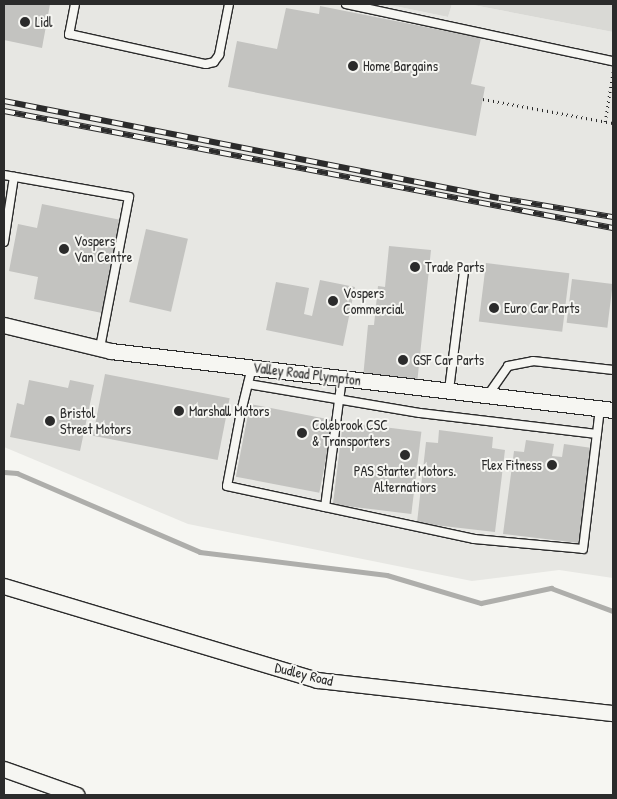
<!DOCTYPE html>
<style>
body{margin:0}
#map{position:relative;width:617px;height:799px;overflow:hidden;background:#f6f6f2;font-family:"Patrick Hand",sans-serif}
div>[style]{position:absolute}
.built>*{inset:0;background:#e7e7e3}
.green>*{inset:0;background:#d9d9d5}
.stream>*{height:4.5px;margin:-2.25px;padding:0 2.25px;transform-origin:2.25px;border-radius:2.25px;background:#aeaeab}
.building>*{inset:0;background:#c3c3c0;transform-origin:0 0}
.path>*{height:2.5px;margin-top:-1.25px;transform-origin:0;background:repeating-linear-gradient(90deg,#2b2b2b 0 1px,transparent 0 5px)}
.roads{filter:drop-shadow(1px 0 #2b2b2b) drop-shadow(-1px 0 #2b2b2b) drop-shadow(0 1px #2b2b2b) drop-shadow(0 -1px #2b2b2b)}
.lane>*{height:8px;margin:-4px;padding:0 4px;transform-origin:4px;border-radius:4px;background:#f6f6f2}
.street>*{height:15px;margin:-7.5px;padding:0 7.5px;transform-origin:7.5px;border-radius:7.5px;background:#f6f6f2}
.rail>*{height:5.5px;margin-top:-2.75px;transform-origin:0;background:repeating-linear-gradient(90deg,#f6f6f2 0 11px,#2b2b2b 0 22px);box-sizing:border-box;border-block:1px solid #2b2b2b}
.dots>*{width:14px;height:14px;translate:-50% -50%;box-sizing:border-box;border:2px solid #f6f6f2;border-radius:50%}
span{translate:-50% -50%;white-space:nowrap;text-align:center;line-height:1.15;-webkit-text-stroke:4px #f6f6f2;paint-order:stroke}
.poi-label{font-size:14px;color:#2b2b2b}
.left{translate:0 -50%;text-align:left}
.right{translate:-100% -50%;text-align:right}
.street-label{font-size:14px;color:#2b2b2b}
.frame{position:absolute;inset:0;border:5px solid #2b2b2b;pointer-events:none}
</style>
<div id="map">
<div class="built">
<i style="clip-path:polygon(4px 4px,385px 4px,448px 17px,452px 4px,468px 4px,613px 32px,613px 578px,559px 570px,472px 581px,188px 524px,4px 447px)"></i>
</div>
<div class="green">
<i style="clip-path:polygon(385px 4px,452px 4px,448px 17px)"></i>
<i style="clip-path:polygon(468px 4px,613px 4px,613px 32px)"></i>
</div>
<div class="stream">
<i style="left:4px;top:472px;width:13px;rotate:4deg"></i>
<i style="left:17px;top:473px;width:199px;rotate:23.3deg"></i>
<i style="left:200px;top:552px;width:188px;rotate:7deg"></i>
<i style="left:387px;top:575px;width:98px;rotate:16.6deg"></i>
<i style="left:481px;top:603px;width:72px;rotate:-12.1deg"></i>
<i style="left:551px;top:588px;width:66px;rotate:20.4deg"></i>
</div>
<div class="building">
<i style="clip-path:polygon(4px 4px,50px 4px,42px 48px,4px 40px)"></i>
<i style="clip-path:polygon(320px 6px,481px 38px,471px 84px,485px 87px,476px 136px,228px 87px,237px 41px,277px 49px,286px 8px,319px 14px)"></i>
<i style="clip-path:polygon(42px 204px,121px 220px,102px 313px,34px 299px,38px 277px,9px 271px,18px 224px,37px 228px)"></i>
<i style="left:146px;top:229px;width:43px;height:75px;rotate:13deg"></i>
<i style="clip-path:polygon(389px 246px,431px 250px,417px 384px,363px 378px,368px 325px,374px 325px,378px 286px,385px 287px)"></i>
<i style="left:486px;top:263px;width:84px;height:59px;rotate:7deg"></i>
<i style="left:572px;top:279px;width:41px;height:44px;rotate:7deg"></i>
<i style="clip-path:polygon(320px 280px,355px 287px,343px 346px,266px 330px,276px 282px,309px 288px,304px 314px,312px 316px)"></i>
<i style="left:105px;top:374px;width:127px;height:63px;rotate:11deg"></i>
<i style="clip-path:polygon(29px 380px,68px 388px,70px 380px,94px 385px,80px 451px,10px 437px,17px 403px,24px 405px)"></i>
<i style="left:250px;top:404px;width:85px;height:74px;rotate:11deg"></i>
<i style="left:343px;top:422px;width:79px;height:83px;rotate:7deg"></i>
<i style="clip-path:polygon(439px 430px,493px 437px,492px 448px,505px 450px,495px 532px,417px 523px,426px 442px,438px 443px)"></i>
<i style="clip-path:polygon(526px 440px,554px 444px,552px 456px,562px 457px,564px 444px,592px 448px,579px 543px,503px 534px,514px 451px,524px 452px)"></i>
</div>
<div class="path">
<i style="left:483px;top:99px;width:132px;rotate:10.5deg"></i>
<i style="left:605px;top:122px;width:52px;rotate:-81.1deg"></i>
</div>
<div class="roads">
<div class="lane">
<i style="left:75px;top:4px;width:31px;rotate:101deg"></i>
<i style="left:69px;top:34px;width:140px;rotate:12.4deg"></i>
<i style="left:206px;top:64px;width:8px;rotate:-14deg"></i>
<i style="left:214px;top:62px;width:9px;rotate:-54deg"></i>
<i style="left:219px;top:55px;width:52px;rotate:-78.9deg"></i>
<i style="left:346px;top:4px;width:273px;rotate:12.1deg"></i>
<i style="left:4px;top:175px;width:127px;rotate:10deg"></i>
<i style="left:129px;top:197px;width:154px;rotate:100.9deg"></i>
<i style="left:4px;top:242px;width:66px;rotate:-81.3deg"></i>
<i style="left:252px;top:367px;width:46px;rotate:103.7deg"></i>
<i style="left:241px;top:412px;width:75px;rotate:100.7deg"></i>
<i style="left:227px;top:486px;width:253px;rotate:12.1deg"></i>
<i style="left:474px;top:539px;width:109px;rotate:5.2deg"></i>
<i style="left:583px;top:549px;width:142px;rotate:-83.1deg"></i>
<i style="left:248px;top:384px;width:174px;rotate:9.6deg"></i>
<i style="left:420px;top:413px;width:178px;rotate:6.8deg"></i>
<i style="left:449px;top:390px;width:119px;rotate:-82.8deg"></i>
<i style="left:488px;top:395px;width:35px;rotate:-55deg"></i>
<i style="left:508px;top:366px;width:25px;rotate:-11deg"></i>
<i style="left:533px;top:361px;width:81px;rotate:6.4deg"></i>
<i style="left:325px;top:507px;width:130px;rotate:-82.5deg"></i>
</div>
<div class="street">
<i style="left:4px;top:325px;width:110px;rotate:13.7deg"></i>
<i style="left:111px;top:351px;width:505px;rotate:6.7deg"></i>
<i style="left:4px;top:586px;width:327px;rotate:16.7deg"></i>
<i style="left:317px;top:680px;width:298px;rotate:6.4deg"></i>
<i style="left:4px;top:769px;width:77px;rotate:19.6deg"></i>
</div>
</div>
<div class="rail">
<i style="left:4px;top:101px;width:504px;rotate:11.09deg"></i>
<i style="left:499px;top:198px;width:116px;rotate:9.5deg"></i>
<i style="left:4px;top:111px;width:620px;rotate:10.88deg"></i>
</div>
<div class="dots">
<i style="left:25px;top:22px;background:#2b2b2b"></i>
<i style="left:353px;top:66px;background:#2b2b2b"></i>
<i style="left:64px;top:249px;background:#2b2b2b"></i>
<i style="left:415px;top:267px;background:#2b2b2b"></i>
<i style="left:333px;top:301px;background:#2b2b2b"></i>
<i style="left:494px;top:308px;background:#2b2b2b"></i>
<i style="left:403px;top:360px;background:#2b2b2b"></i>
<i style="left:179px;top:411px;background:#2b2b2b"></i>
<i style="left:50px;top:421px;background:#2b2b2b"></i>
<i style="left:302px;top:433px;background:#2b2b2b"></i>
<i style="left:405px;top:455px;background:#2b2b2b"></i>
<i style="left:552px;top:465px;background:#2b2b2b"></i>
</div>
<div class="poi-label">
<span class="left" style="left:35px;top:22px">Lidl</span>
<span class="left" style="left:363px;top:66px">Home Bargains</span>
<span class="left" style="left:74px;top:249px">Vospers<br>Van Centre</span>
<span class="left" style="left:425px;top:267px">Trade Parts</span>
<span class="left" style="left:343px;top:301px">Vospers<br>Commercial</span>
<span class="left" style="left:504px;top:308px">Euro Car Parts</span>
<span class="left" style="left:413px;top:360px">GSF Car Parts</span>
<span class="left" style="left:189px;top:411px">Marshall Motors</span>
<span class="left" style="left:60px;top:421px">Bristol<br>Street Motors</span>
<span class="left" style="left:312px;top:433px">Colebrook CSC<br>&amp; Transporters</span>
<span class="right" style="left:542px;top:465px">Flex Fitness</span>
<span style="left:405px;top:479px">PAS Starter Motors.<br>Alternatiors</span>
</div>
<div class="street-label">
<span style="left:307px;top:374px;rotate:7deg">Valley Road Plympton</span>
<span style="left:304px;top:674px;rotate:14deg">Dudley Road</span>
</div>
<div class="frame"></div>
</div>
